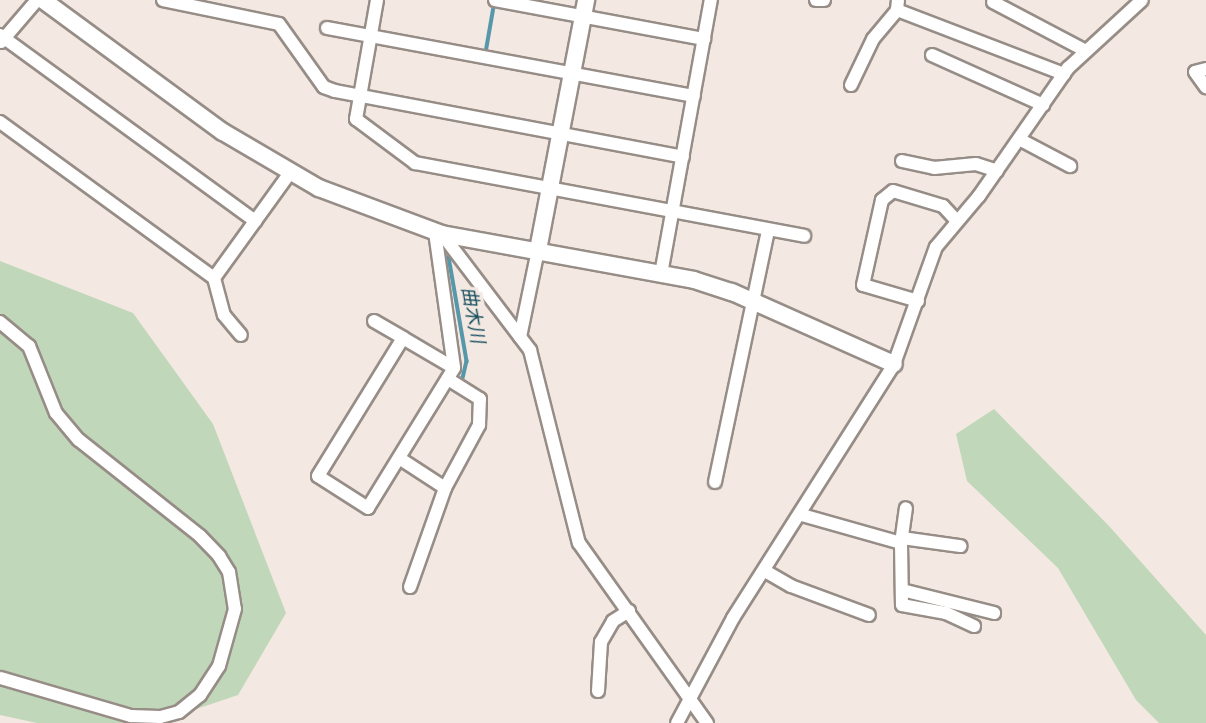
<!DOCTYPE html>
<meta charset="utf-8">
<style>
body{margin:0}
#map{position:relative;width:1206px;height:723px;overflow:hidden;background:#f3e8e2;font-family:Lora,"Noto Sans JP",serif}
div>[style]{position:absolute}
.green>*{inset:0;background:#c0d8b9}
.stream>*{height:3.5px;margin:-1.75px;padding:0 1.75px;transform-origin:1.75px;border-radius:1.75px;background:#5797aa}
.roads{filter:drop-shadow(2px 0 #978d87) drop-shadow(-2px 0 #978d87) drop-shadow(0 2px #978d87) drop-shadow(0 -2px #978d87)}
.minor>*{height:12px;margin:-6px;padding:0 6px;transform-origin:6px;border-radius:6px;background:#fff}
.tertiary>*{height:16px;margin:-8px;padding:0 8px;transform-origin:8px;border-radius:8px;background:#fff}
span{translate:-50% -50%;white-space:nowrap;text-align:center;line-height:1.15;-webkit-text-stroke:7px #f3e8e2;paint-order:stroke}
.water-label{font-size:19px;color:#19505f;font-style:italic}
</style>
<div id="map">
<div class="green">
<i style="clip-path:polygon(0 261px,133px 313px,213px 424px,286px 613px,238px 695px,155px 723px,37px 723px,0 715px)"></i>
<i style="clip-path:polygon(994px 409px,1109px 526px,1206px 635px,1206px 723px,1159px 723px,1136px 700px,1058px 568px,967px 481px,956px 434px)"></i>
</div>
<div class="stream">
<i style="left:486px;top:50px;width:41px;rotate:-80.1deg"></i>
<i style="left:449px;top:257px;width:106px;rotate:80.2deg"></i>
<i style="left:467px;top:361px;width:17px;rotate:103deg"></i>
</div>
<div class="roads">
<div class="minor">
<i style="left:163px;top:0;width:118px;rotate:11.7deg"></i>
<i style="left:279px;top:24px;width:77px;rotate:54.5deg"></i>
<i style="left:324px;top:87px;width:12px;rotate:20deg"></i>
<i style="left:335px;top:91px;width:354px;rotate:10.7deg"></i>
<i style="left:377px;top:0;width:121px;rotate:100deg"></i>
<i style="left:356px;top:119px;width:74px;rotate:36.7deg"></i>
<i style="left:415px;top:163px;width:396px;rotate:10.6deg"></i>
<i style="left:495px;top:0;width:213px;rotate:10.6deg"></i>
<i style="left:816px;top:0;width:8px"></i>
<i style="left:898px;top:0;width:10px;rotate:96deg"></i>
<i style="left:897px;top:10px;width:179px;rotate:21deg"></i>
<i style="left:993px;top:2px;width:103px;rotate:27.8deg"></i>
<i style="left:327px;top:28px;width:373px;rotate:10.5deg"></i>
<i style="left:0;top:35px;width:316px;rotate:36.1deg"></i>
<i style="left:1px;top:42px;width:55px;rotate:-49.4deg"></i>
<i style="left:932px;top:55px;width:122px;rotate:24.2deg"></i>
<i style="left:1206px;top:69px;width:11px;rotate:165deg"></i>
<i style="left:1195px;top:72px;width:19px;rotate:54deg"></i>
<i style="left:851px;top:85px;width:51px;rotate:-64.4deg"></i>
<i style="left:873px;top:39px;width:38px;rotate:-50deg"></i>
<i style="left:0;top:122px;width:265px;rotate:36.1deg"></i>
<i style="left:214px;top:278px;width:128px;rotate:-54.2deg"></i>
<i style="left:1019px;top:139px;width:58px;rotate:27.9deg"></i>
<i style="left:902px;top:161px;width:33px;rotate:12deg"></i>
<i style="left:934px;top:168px;width:42px;rotate:-5.4deg"></i>
<i style="left:976px;top:164px;width:22px;rotate:18deg"></i>
<i style="left:435px;top:232px;width:137px;rotate:82deg"></i>
<i style="left:454px;top:368px;width:164px;rotate:121.6deg"></i>
<i style="left:368px;top:508px;width:59px;rotate:-147.4deg"></i>
<i style="left:318px;top:476px;width:162px;rotate:-58.4deg"></i>
<i style="left:403px;top:338px;width:59px;rotate:30.5deg"></i>
<i style="left:442px;top:234px;width:146px;rotate:52.8deg"></i>
<i style="left:530px;top:350px;width:199px;rotate:75.8deg"></i>
<i style="left:579px;top:543px;width:221px;rotate:54.6deg"></i>
<i style="left:661px;top:274px;width:279px;rotate:-79.7deg"></i>
<i style="left:214px;top:278px;width:38px;rotate:75deg"></i>
<i style="left:224px;top:315px;width:26px;rotate:50deg"></i>
<i style="left:918px;top:301px;width:57px;rotate:-163.8deg"></i>
<i style="left:863px;top:285px;width:87px;rotate:-77.4deg"></i>
<i style="left:882px;top:200px;width:14px;rotate:-39deg"></i>
<i style="left:893px;top:191px;width:52px;rotate:16.7deg"></i>
<i style="left:943px;top:206px;width:19px;rotate:47deg"></i>
<i style="left:374px;top:321px;width:34px;rotate:30deg"></i>
<i style="left:0;top:322px;width:38px;rotate:40deg"></i>
<i style="left:29px;top:346px;width:72px;rotate:68.1deg"></i>
<i style="left:56px;top:413px;width:35px;rotate:50deg"></i>
<i style="left:79px;top:440px;width:154px;rotate:38.4deg"></i>
<i style="left:200px;top:536px;width:28px;rotate:46deg"></i>
<i style="left:219px;top:556px;width:19px;rotate:58deg"></i>
<i style="left:229px;top:572px;width:37px;rotate:81deg"></i>
<i style="left:235px;top:609px;width:59px;rotate:105.7deg"></i>
<i style="left:219px;top:666px;width:35px;rotate:123deg"></i>
<i style="left:200px;top:695px;width:27px;rotate:141deg"></i>
<i style="left:179px;top:712px;width:20px;rotate:165deg"></i>
<i style="left:160px;top:717px;width:29px;rotate:-178deg"></i>
<i style="left:131px;top:716px;width:136px;rotate:-163.8deg"></i>
<i style="left:520px;top:337px;width:89px;rotate:-78.3deg"></i>
<i style="left:399px;top:458px;width:55px;rotate:33.1deg"></i>
<i style="left:445px;top:488px;width:72px;rotate:-61.6deg"></i>
<i style="left:479px;top:425px;width:26px;rotate:-88deg"></i>
<i style="left:480px;top:399px;width:38px;rotate:-148deg"></i>
<i style="left:715px;top:482px;width:258px;rotate:-78.1deg"></i>
<i style="left:802px;top:515px;width:103px;rotate:15.8deg"></i>
<i style="left:901px;top:543px;width:62px;rotate:89.1deg"></i>
<i style="left:902px;top:605px;width:45px;rotate:10.3deg"></i>
<i style="left:946px;top:613px;width:31px;rotate:25deg"></i>
<i style="left:902px;top:538px;width:59px;rotate:7.9deg"></i>
<i style="left:901px;top:543px;width:35px;rotate:-82deg"></i>
<i style="left:765px;top:571px;width:30px;rotate:30deg"></i>
<i style="left:791px;top:586px;width:83px;rotate:20.4deg"></i>
<i style="left:410px;top:587px;width:105px;rotate:-70.5deg"></i>
<i style="left:902px;top:590px;width:95px;rotate:14deg"></i>
<i style="left:598px;top:691px;width:49px;rotate:-86.5deg"></i>
<i style="left:601px;top:642px;width:24px;rotate:-60deg"></i>
<i style="left:613px;top:621px;width:19px;rotate:-32deg"></i>
<i style="left:677px;top:723px;width:119px;rotate:-61.9deg"></i>
<i style="left:733px;top:618px;width:301px;rotate:-57.6deg"></i>
<i style="left:894px;top:364px;width:124px;rotate:-70.3deg"></i>
<i style="left:936px;top:247px;width:67px;rotate:-49.9deg"></i>
<i style="left:979px;top:196px;width:156px;rotate:-55.2deg"></i>
<i style="left:1068px;top:68px;width:100px;rotate:-42.6deg"></i>
</div>
<div class="tertiary">
<i style="left:43px;top:0;width:223px;rotate:36.3deg"></i>
<i style="left:223px;top:132px;width:111px;rotate:30.3deg"></i>
<i style="left:319px;top:188px;width:131px;rotate:20.5deg"></i>
<i style="left:442px;top:234px;width:256px;rotate:10.3deg"></i>
<i style="left:694px;top:280px;width:40px;rotate:18deg"></i>
<i style="left:732px;top:292px;width:177px;rotate:24deg"></i>
<i style="left:538px;top:250px;width:255px;rotate:-79.1deg"></i>
</div>
</div>
<div class="water-label">
<span style="left:473px;top:315px;rotate:80deg">曲木川</span>
</div>
</div>
